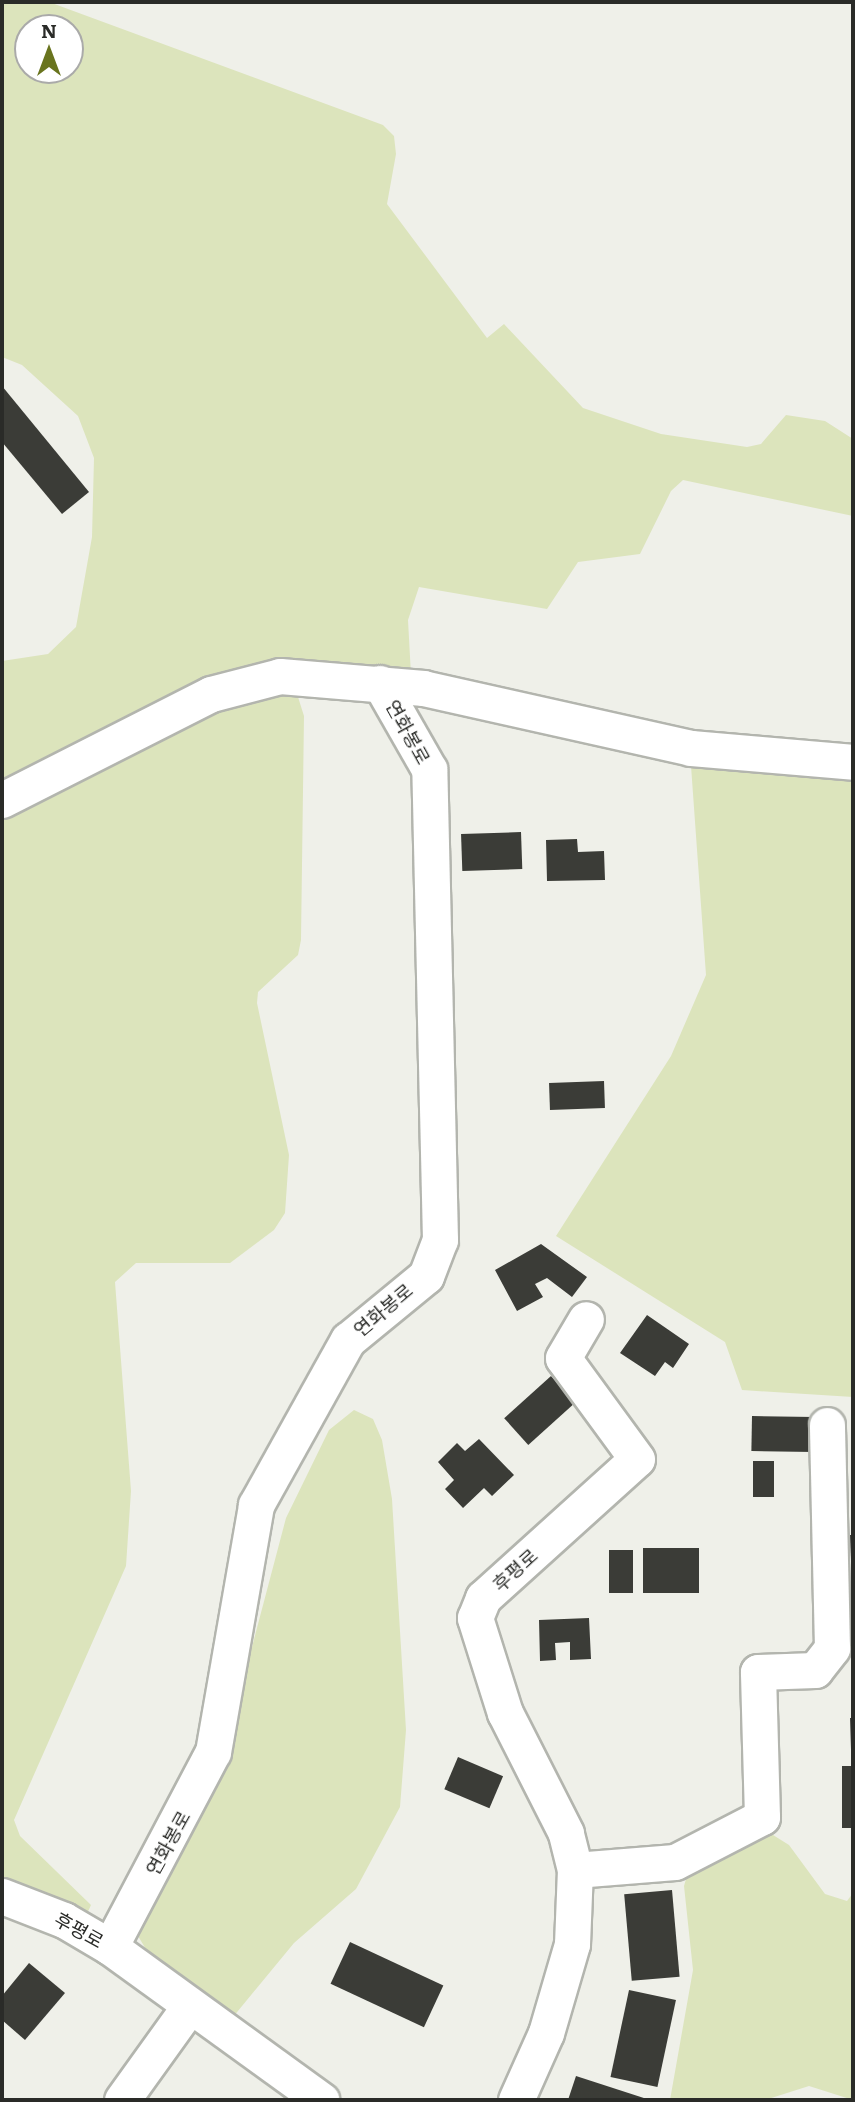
<!DOCTYPE html>
<meta charset="utf-8">
<style>
body{margin:0}
#map{position:relative;width:855px;height:2102px;overflow:hidden;background:#eff0e9;font-family:Literata,"Noto Sans KR",serif}
div>[style]{position:absolute}
.green>*{inset:0;background:#dce4bc}
.building>*{inset:0;background:#3b3c37;transform-origin:0 0}
.roads{filter:drop-shadow(2px 0 #b3b5ae) drop-shadow(-2px 0 #b3b5ae) drop-shadow(0 2px #b3b5ae) drop-shadow(0 -2px #b3b5ae)}
.minor>*{height:35px;margin:-17.5px;padding:0 17.5px;transform-origin:17.5px;border-radius:17.5px;background:#fff}
span{translate:-50% -50%;white-space:nowrap;text-align:center;line-height:1.15;-webkit-text-stroke:7px #fff;paint-order:stroke}
.street-label{font-size:19px;color:#2a2b28}
.frame{position:absolute;inset:0;border:4px solid #2a2b28;pointer-events:none}
.north{position:absolute;left:14px;top:14px;width:70px;height:70px;box-sizing:border-box;background:#fff;border:2px solid #aaaaa9;border-radius:50%;rotate:0deg;font-size:19px;font-weight:700;line-height:28px;text-align:center;color:#2a2b28}
.north::after{content:'';display:block;margin:auto;width:24px;height:32px;background:#69741e;clip-path:polygon(50% 0,100% 100%,50% 72%,0 100%)}
</style>
<div id="map">
<div class="green">
<i style="clip-path:polygon(evenodd,2px 2px,49px 2px,383px 125px,394px 136px,396px 154px,387px 204px,487px 338px,504px 324px,583px 408px,661px 434px,747px 447px,761px 444px,786px 415px,825px 421px,853px 439px,853px 516px,683px 480px,671px 491px,640px 554px,578px 562px,547px 609px,419px 587px,408px 620px,411px 675px,328px 664px,2px 783px,2px 661px,48px 654px,76px 627px,92px 537px,94px 458px,78px 416px,22px 365px,2px 357px,2px 2px,28px 28px,70px 28px,70px 70px,28px 70px,28px 28px)"></i>
<i style="clip-path:polygon(282px 693px,298px 697px,304px 716px,301px 940px,298px 955px,258px 992px,257px 1003px,289px 1155px,285px 1213px,274px 1230px,230px 1263px,136px 1263px,115px 1282px,131px 1491px,126px 1566px,14px 1820px,20px 1836px,91px 1905px,86px 1916px,2px 1879px,2px 817px,106px 759px,212px 714px)"></i>
<i style="clip-path:polygon(691px 766px,853px 779px,853px 1397px,742px 1390px,725px 1342px,556px 1236px,671px 1056px,706px 975px)"></i>
<i style="clip-path:polygon(354px 1410px,373px 1419px,382px 1440px,392px 1499px,406px 1730px,400px 1807px,356px 1889px,294px 1943px,233px 2017px,147px 1951px,138px 1936px,140px 1922px,219px 1772px,286px 1518px,329px 1430px)"></i>
<i style="clip-path:polygon(773px 1835px,789px 1845px,825px 1894px,847px 1901px,853px 1893px,853px 2100px,809px 2086px,765px 2100px,670px 2100px,693px 1970px,684px 1886px,688px 1872px,755px 1836px)"></i>
</div>
<div class="building">
<i style="clip-path:polygon(2px 386px,89px 492px,62px 514px,2px 442px)"></i>
<i style="left:521px;top:832px;width:37px;height:60px;rotate:88deg"></i>
<i style="clip-path:polygon(577px 839px,578px 852px,604px 851px,605px 880px,547px 881px,546px 840px)"></i>
<i style="left:604px;top:1081px;width:27px;height:55px;rotate:88deg"></i>
<i style="clip-path:polygon(541px 1244px,587px 1277px,572px 1297px,547px 1278px,535px 1284px,543px 1297px,517px 1311px,495px 1270px)"></i>
<i style="clip-path:polygon(647px 1315px,689px 1344px,673px 1368px,665px 1362px,655px 1376px,620px 1353px)"></i>
<i style="left:551px;top:1376px;width:36px;height:63px;rotate:48deg"></i>
<i style="left:752px;top:1416px;width:62px;height:35px;rotate:1deg"></i>
<i style="clip-path:polygon(479px 1439px,514px 1475px,492px 1496px,484px 1488px,463px 1508px,445px 1489px,454px 1480px,438px 1462px,457px 1443px,465px 1451px)"></i>
<i style="left:753px;top:1461px;width:21px;height:36px"></i>
<i style="clip-path:polygon(850px 1535px,853px 1535px,853px 1561px,851px 1561px)"></i>
<i style="left:643px;top:1548px;width:56px;height:45px"></i>
<i style="left:633px;top:1550px;width:43px;height:24px;rotate:90deg"></i>
<i style="clip-path:polygon(589px 1618px,591px 1659px,570px 1660px,570px 1642px,555px 1643px,556px 1660px,540px 1661px,539px 1620px)"></i>
<i style="clip-path:polygon(850px 1718px,853px 1718px,853px 1749px,851px 1749px)"></i>
<i style="left:458px;top:1757px;width:49px;height:35px;rotate:23deg"></i>
<i style="left:842px;top:1766px;width:11px;height:62px"></i>
<i style="left:672px;top:1890px;width:87px;height:48px;rotate:85deg"></i>
<i style="left:350px;top:1942px;width:103px;height:46px;rotate:25deg"></i>
<i style="clip-path:polygon(29px 1963px,65px 1993px,25px 2040px,2px 2020px,2px 1996px)"></i>
<i style="left:629px;top:1990px;width:48px;height:89px;rotate:12deg"></i>
<i style="clip-path:polygon(576px 2076px,650px 2100px,568px 2100px)"></i>
</div>
<div class="roads">
<div class="minor">
<i style="left:2px;top:800px;width:234px;rotate:-26.9deg"></i>
<i style="left:211px;top:694px;width:71px;rotate:-14.6deg"></i>
<i style="left:280px;top:676px;width:144px;rotate:4.8deg"></i>
<i style="left:423px;top:688px;width:275px;rotate:12.6deg"></i>
<i style="left:691px;top:748px;width:163px;rotate:4.9deg"></i>
<i style="left:575px;top:1870px;width:100px;rotate:-4.6deg"></i>
<i style="left:675px;top:1862px;width:98px;rotate:-27.3deg"></i>
<i style="left:762px;top:1817px;width:145px;rotate:-91.6deg"></i>
<i style="left:758px;top:1672px;width:57px;rotate:-2deg"></i>
<i style="left:815px;top:1670px;width:28px;rotate:-52deg"></i>
<i style="left:832px;top:1648px;width:223px;rotate:-91.3deg"></i>
<i style="left:2px;top:1896px;width:66px;rotate:21.2deg"></i>
<i style="left:64px;top:1920px;width:53px;rotate:30.4deg"></i>
<i style="left:110px;top:1947px;width:261px;rotate:35.9deg"></i>
<i style="left:110px;top:1947px;width:221px;rotate:-62.2deg"></i>
<i style="left:213px;top:1752px;width:251px;rotate:-80.1deg"></i>
<i style="left:256px;top:1505px;width:189px;rotate:-60.9deg"></i>
<i style="left:348px;top:1340px;width:101px;rotate:-39.4deg"></i>
<i style="left:426px;top:1276px;width:39px;rotate:-69deg"></i>
<i style="left:440px;top:1240px;width:471px;rotate:-91.3deg"></i>
<i style="left:429px;top:769px;width:99px;rotate:-119.7deg"></i>
<i style="left:122px;top:2100px;width:113px;rotate:-54.3deg"></i>
<i style="left:516px;top:2100px;width:73px;rotate:-65.9deg"></i>
<i style="left:546px;top:2033px;width:93px;rotate:-73.7deg"></i>
<i style="left:572px;top:1944px;width:74px;rotate:-87.7deg"></i>
<i style="left:575px;top:1870px;width:38px;rotate:-104deg"></i>
<i style="left:566px;top:1833px;width:135px;rotate:-116.9deg"></i>
<i style="left:505px;top:1713px;width:100px;rotate:-107.5deg"></i>
<i style="left:475px;top:1618px;width:22px;rotate:-68deg"></i>
<i style="left:483px;top:1598px;width:207px;rotate:-42.1deg"></i>
<i style="left:637px;top:1459px;width:125px;rotate:-126.2deg"></i>
<i style="left:563px;top:1358px;width:45px;rotate:-59.5deg"></i>
</div>
</div>
<div class="street-label">
<span style="left:408px;top:732px;rotate:61deg">연화봉로</span>
<span style="left:383px;top:1310px;rotate:-40deg">연화봉로</span>
<span style="left:515px;top:1570px;rotate:-42deg">후평로</span>
<span style="left:168px;top:1843px;rotate:-61deg">연화봉로</span>
<span style="left:79px;top:1930px;rotate:29deg">후평로</span>
</div>
<div class="frame"></div>
<div class="north">N</div>
</div>
